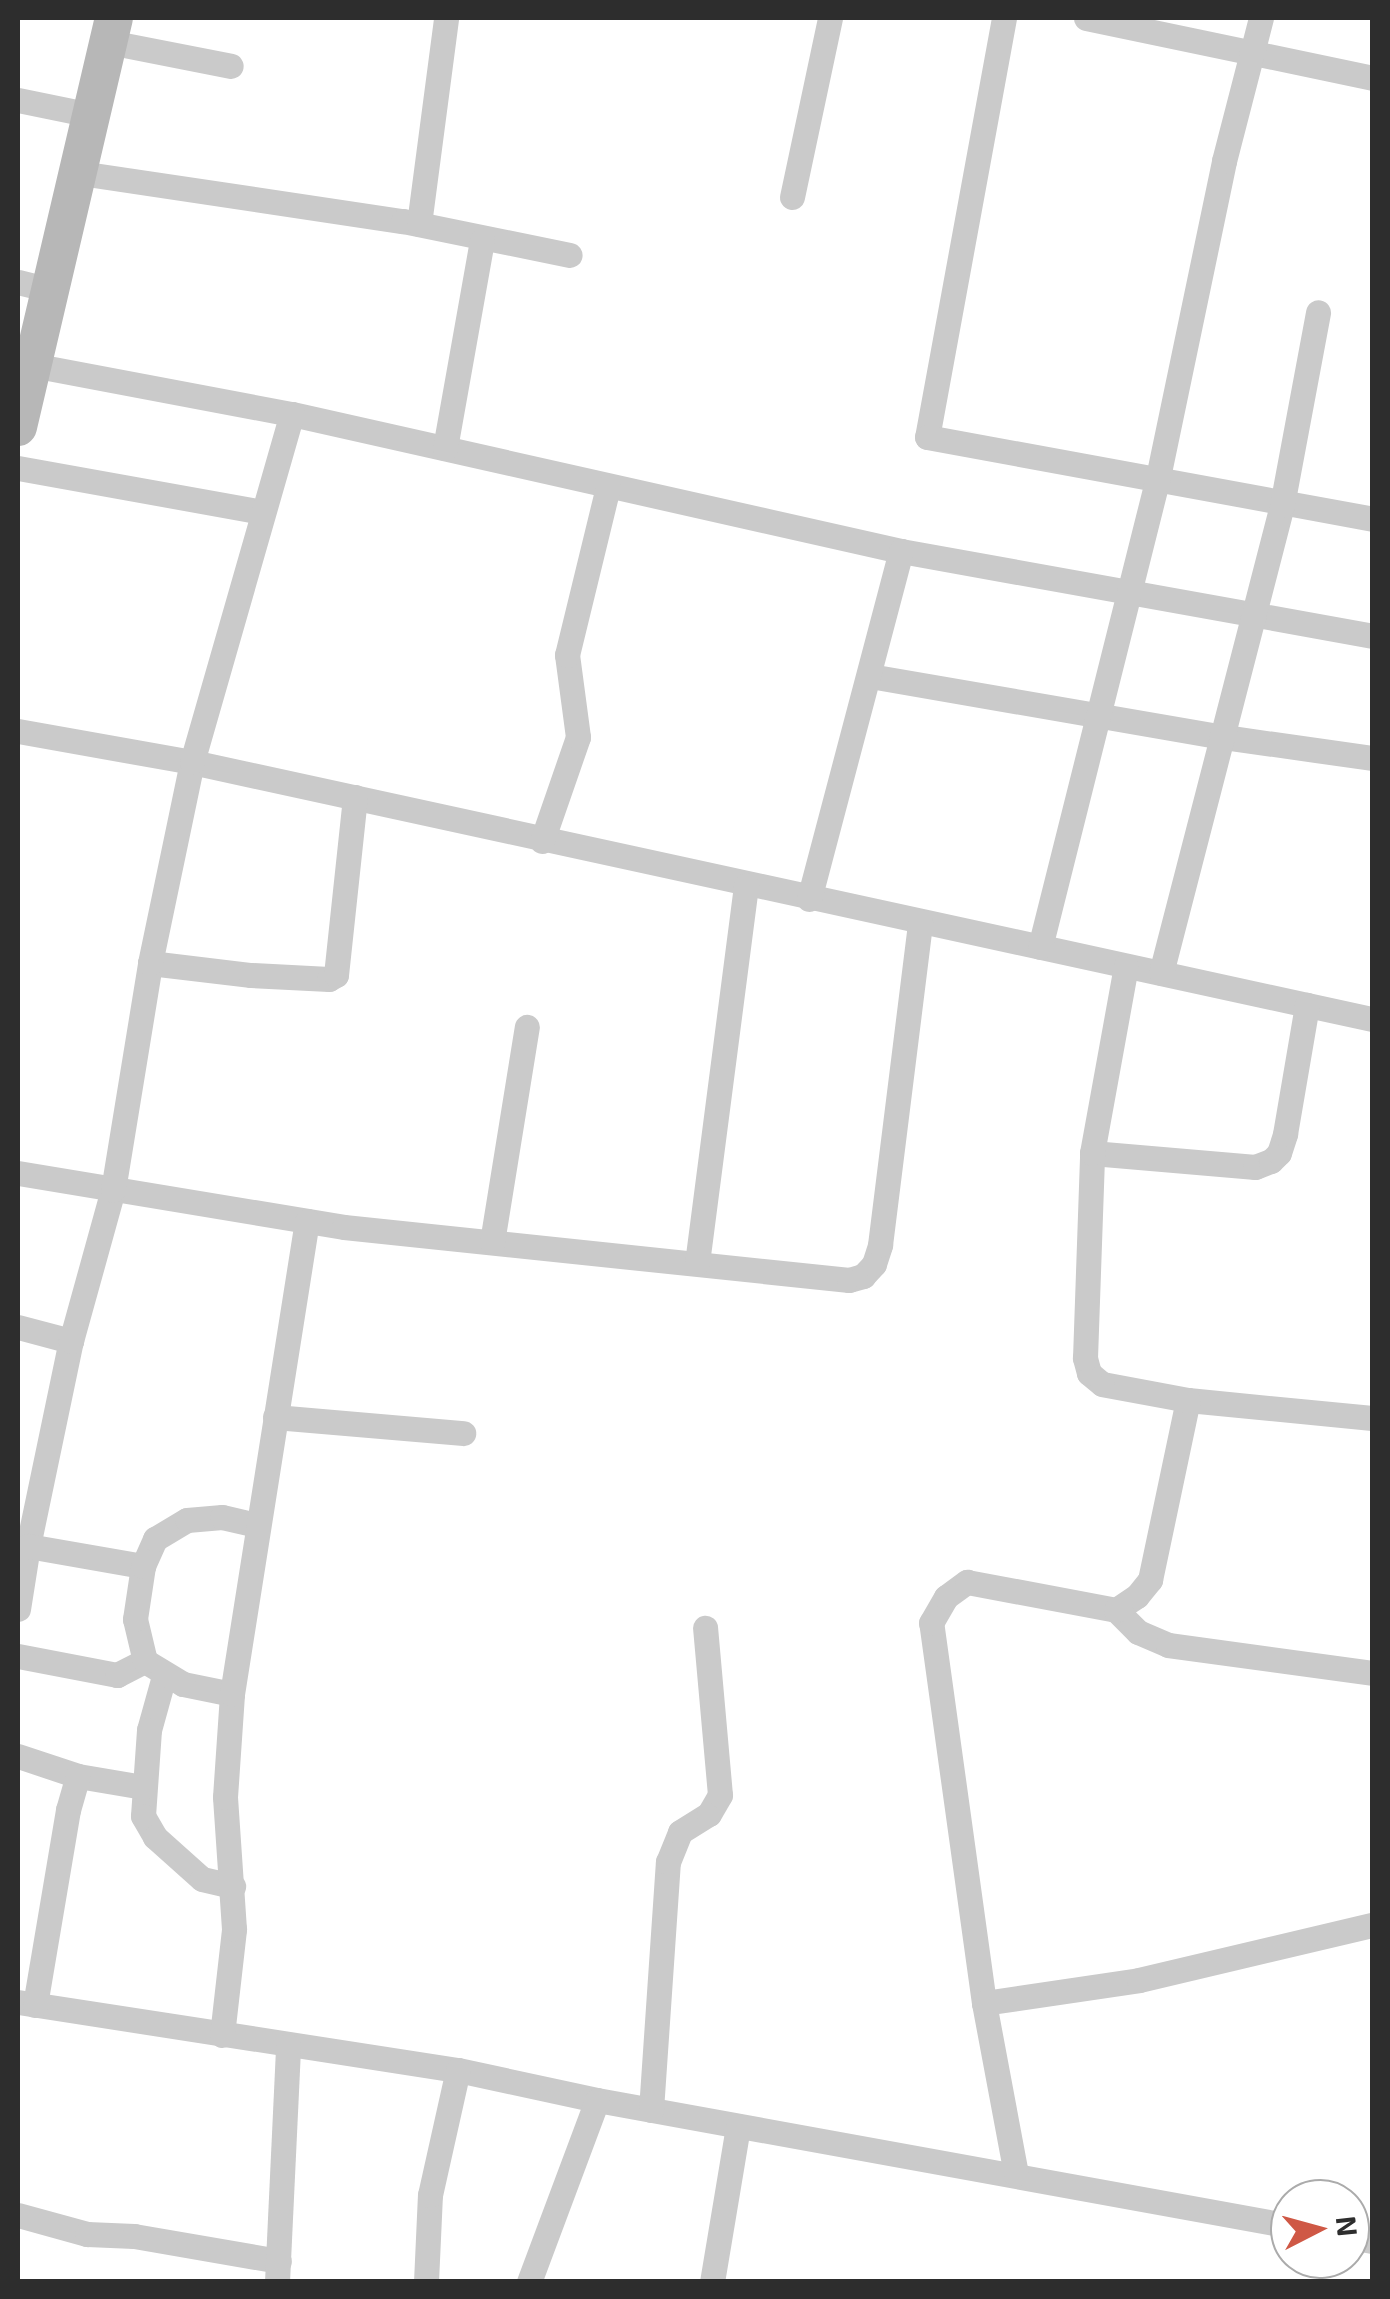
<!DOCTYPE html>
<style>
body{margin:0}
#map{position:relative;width:1390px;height:2299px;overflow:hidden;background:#fff;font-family:"Exo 2",sans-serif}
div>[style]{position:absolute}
.street>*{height:25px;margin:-12.5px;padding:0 12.5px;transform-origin:12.5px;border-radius:12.5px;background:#cacaca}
.secondary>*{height:38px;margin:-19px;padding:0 19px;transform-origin:19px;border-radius:19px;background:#b7b7b7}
span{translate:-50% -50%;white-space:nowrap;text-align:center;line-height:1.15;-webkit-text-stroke:10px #fff;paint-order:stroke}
.frame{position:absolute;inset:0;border:20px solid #2d2d2d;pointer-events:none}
.north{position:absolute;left:1270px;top:2179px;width:100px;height:100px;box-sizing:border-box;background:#fff;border:2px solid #ababab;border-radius:50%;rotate:84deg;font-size:28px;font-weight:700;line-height:40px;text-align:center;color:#2d2d2d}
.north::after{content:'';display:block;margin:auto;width:35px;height:45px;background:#cf5845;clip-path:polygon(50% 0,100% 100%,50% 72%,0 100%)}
</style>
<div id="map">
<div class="street">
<i style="left:1004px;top:18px;width:426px;rotate:100.4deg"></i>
<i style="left:927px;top:437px;width:452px;rotate:10.4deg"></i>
<i style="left:1086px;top:18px;width:292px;rotate:11.8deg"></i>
<i style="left:109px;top:42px;width:124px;rotate:11.1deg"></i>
<i style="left:18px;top:100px;width:76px;rotate:11.5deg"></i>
<i style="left:80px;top:173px;width:327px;rotate:8.5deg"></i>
<i style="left:403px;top:221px;width:170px;rotate:11.5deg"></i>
<i style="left:792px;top:197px;width:183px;rotate:-78deg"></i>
<i style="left:419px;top:224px;width:208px;rotate:-82.5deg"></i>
<i style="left:18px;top:282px;width:33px;rotate:14deg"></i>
<i style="left:32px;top:365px;width:265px;rotate:10.7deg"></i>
<i style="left:292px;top:414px;width:624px;rotate:12.68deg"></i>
<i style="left:901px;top:551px;width:479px;rotate:10.2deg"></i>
<i style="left:445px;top:448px;width:211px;rotate:-79.9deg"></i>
<i style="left:18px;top:468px;width:249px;rotate:10.2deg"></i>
<i style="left:870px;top:676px;width:359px;rotate:9.8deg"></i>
<i style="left:1224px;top:737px;width:149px;rotate:8.1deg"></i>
<i style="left:18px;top:731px;width:177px;rotate:10.1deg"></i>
<i style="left:192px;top:762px;width:1208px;rotate:12.29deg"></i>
<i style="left:542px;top:841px;width:110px;rotate:-70.9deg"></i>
<i style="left:578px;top:737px;width:83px;rotate:-97.6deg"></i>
<i style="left:567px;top:655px;width:173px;rotate:-76.3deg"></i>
<i style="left:809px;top:899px;width:360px;rotate:-75.2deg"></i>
<i style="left:1040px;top:947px;width:479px;rotate:-75.9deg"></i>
<i style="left:1157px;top:482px;width:328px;rotate:-78.2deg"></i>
<i style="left:1224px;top:161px;width:148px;rotate:-75.5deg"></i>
<i style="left:150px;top:963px;width:102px;rotate:6.8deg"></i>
<i style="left:251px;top:975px;width:78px;rotate:2.9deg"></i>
<i style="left:329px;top:979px;width:8px;rotate:-30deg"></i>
<i style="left:336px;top:975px;width:179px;rotate:-83.9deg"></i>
<i style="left:1161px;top:973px;width:483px;rotate:-75.5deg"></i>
<i style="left:1282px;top:505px;width:196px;rotate:-79.4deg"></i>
<i style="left:1092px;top:1153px;width:164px;rotate:4.9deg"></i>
<i style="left:1255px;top:1167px;width:17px;rotate:-21deg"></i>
<i style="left:1271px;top:1161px;width:11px;rotate:-45deg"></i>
<i style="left:1279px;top:1153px;width:20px;rotate:-72deg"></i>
<i style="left:1285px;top:1134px;width:131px;rotate:-80.3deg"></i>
<i style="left:18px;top:1173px;width:330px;rotate:9.4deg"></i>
<i style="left:344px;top:1227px;width:508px;rotate:5.99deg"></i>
<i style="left:849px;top:1280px;width:15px;rotate:-16deg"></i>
<i style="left:863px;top:1276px;width:16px;rotate:-47deg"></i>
<i style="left:874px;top:1264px;width:20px;rotate:-72deg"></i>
<i style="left:880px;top:1245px;width:325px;rotate:-82.9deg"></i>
<i style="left:492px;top:1242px;width:218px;rotate:-80.8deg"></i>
<i style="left:697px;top:1263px;width:381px;rotate:-82.6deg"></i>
<i style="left:18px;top:1327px;width:55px;rotate:14.8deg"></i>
<i style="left:1188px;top:1400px;width:185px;rotate:5.6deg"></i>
<i style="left:275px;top:1417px;width:189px;rotate:4.9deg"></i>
<i style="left:18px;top:1544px;width:10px;rotate:11deg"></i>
<i style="left:28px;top:1546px;width:209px;rotate:-78.2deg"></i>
<i style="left:71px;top:1341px;width:157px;rotate:-74.5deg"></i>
<i style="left:113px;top:1190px;width:230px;rotate:-80.7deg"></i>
<i style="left:150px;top:963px;width:205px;rotate:-78.2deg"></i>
<i style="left:192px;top:762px;width:362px;rotate:-74deg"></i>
<i style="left:18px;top:1609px;width:64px;rotate:-81deg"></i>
<i style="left:28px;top:1546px;width:117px;rotate:9.9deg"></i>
<i style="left:1116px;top:1610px;width:31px;rotate:45deg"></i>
<i style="left:1138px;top:1632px;width:33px;rotate:23deg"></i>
<i style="left:1168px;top:1645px;width:206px;rotate:7.8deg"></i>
<i style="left:18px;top:1656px;width:101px;rotate:10.9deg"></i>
<i style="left:117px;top:1675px;width:31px;rotate:-27deg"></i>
<i style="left:164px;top:1676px;width:56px;rotate:105.5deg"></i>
<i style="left:149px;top:1730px;width:86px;rotate:94deg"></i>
<i style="left:143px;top:1816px;width:24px;rotate:60deg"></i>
<i style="left:155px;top:1837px;width:63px;rotate:41.8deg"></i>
<i style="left:202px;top:1879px;width:32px;rotate:13deg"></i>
<i style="left:232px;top:1694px;width:50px;rotate:-168.5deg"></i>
<i style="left:183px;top:1684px;width:44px;rotate:-148.8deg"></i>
<i style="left:145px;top:1661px;width:43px;rotate:-103.4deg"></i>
<i style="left:135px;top:1619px;width:54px;rotate:-81.4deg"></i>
<i style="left:143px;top:1566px;width:30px;rotate:-66deg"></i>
<i style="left:155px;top:1539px;width:37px;rotate:-31deg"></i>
<i style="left:187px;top:1520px;width:35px;rotate:-5deg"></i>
<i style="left:222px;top:1517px;width:36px;rotate:13deg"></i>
<i style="left:18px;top:1756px;width:63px;rotate:18.4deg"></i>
<i style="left:78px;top:1776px;width:66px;rotate:9.6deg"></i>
<i style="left:18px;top:2002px;width:445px;rotate:8.8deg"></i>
<i style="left:458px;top:2070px;width:142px;rotate:12.2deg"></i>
<i style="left:597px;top:2100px;width:704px;rotate:10.3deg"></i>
<i style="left:984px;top:2003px;width:384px;rotate:-97.9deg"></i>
<i style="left:931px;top:1623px;width:30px;rotate:-60deg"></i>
<i style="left:946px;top:1597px;width:26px;rotate:-36deg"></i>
<i style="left:967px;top:1582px;width:152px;rotate:10.6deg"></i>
<i style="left:1116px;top:1610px;width:25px;rotate:-34deg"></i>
<i style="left:1137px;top:1596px;width:21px;rotate:-51deg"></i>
<i style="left:1150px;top:1580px;width:184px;rotate:-78.1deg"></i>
<i style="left:1188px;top:1400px;width:87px;rotate:-169.5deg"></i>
<i style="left:1102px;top:1384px;width:17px;rotate:-140deg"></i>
<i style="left:1089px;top:1373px;width:16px;rotate:-105deg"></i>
<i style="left:1085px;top:1358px;width:205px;rotate:-88deg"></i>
<i style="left:1092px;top:1153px;width:190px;rotate:-79.7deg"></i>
<i style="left:35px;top:2005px;width:198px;rotate:-80.4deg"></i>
<i style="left:68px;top:1810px;width:35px;rotate:-74deg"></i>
<i style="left:222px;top:2035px;width:107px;rotate:-83.5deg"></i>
<i style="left:234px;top:1929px;width:132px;rotate:-93.9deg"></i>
<i style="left:225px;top:1797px;width:103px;rotate:-86.1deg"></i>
<i style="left:232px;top:1694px;width:479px;rotate:-81deg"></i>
<i style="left:651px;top:2110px;width:249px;rotate:-86.1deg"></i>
<i style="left:668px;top:1862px;width:32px;rotate:-68deg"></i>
<i style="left:680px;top:1832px;width:34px;rotate:-32deg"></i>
<i style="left:709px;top:1814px;width:22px;rotate:-60deg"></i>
<i style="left:720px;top:1795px;width:168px;rotate:-95.1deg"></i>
<i style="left:1016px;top:2174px;width:174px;rotate:-100.6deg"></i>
<i style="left:984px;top:2003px;width:157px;rotate:-8.4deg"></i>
<i style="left:1139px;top:1980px;width:239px;rotate:-13.3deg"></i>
<i style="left:18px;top:2215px;width:72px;rotate:15.4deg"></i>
<i style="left:87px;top:2234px;width:47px;rotate:2.4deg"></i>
<i style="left:134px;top:2236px;width:147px;rotate:9.8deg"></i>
<i style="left:1350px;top:2237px;width:22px;rotate:10deg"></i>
<i style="left:277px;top:2282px;width:236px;rotate:-87.3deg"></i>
<i style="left:426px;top:2282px;width:87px;rotate:-87.4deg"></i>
<i style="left:430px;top:2195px;width:128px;rotate:-77.4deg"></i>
<i style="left:529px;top:2282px;width:194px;rotate:-69.5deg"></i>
<i style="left:712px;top:2282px;width:158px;rotate:-80.5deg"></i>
</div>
<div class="secondary">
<i style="left:18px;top:427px;width:420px;rotate:-76.8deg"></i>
</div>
<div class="frame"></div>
<div class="north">N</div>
</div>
